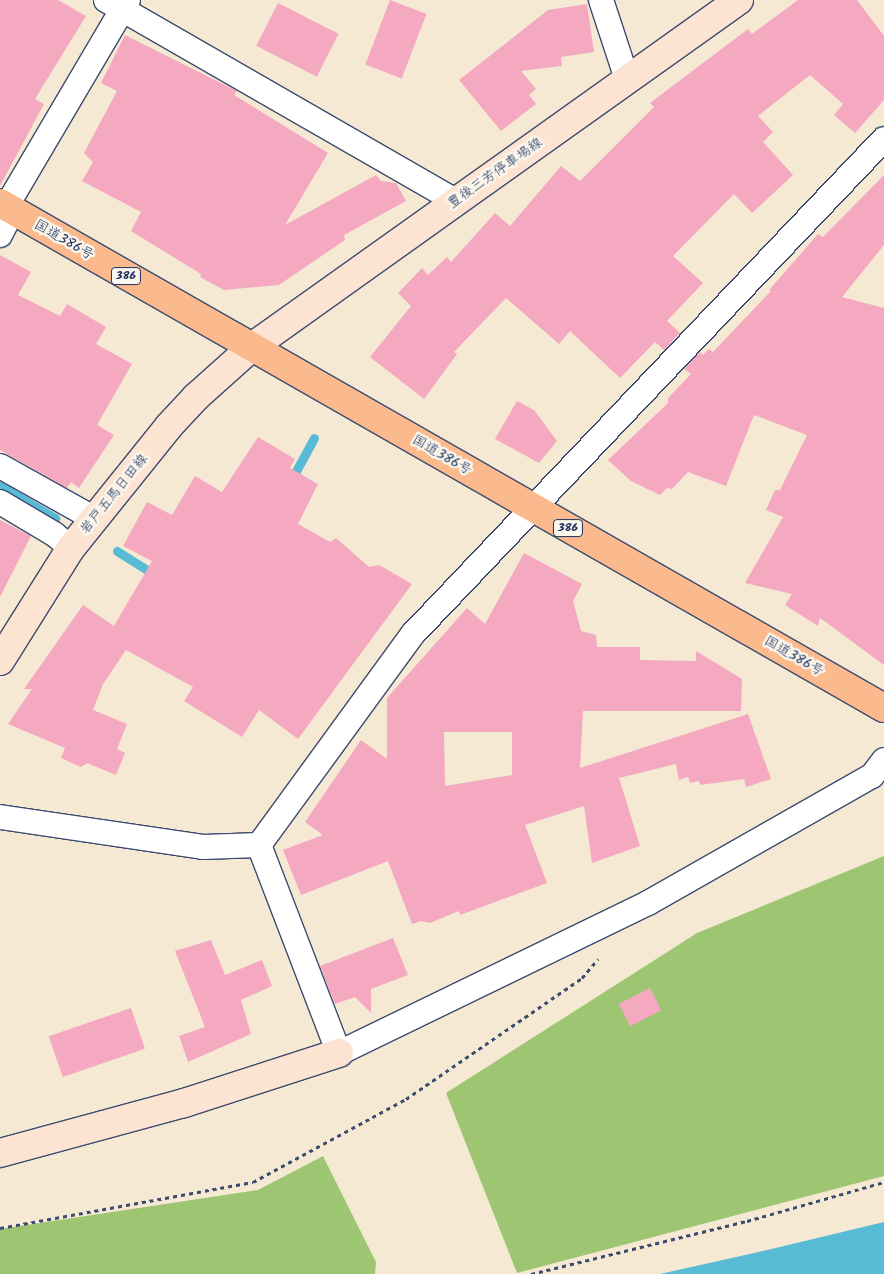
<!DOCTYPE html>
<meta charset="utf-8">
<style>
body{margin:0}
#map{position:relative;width:884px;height:1274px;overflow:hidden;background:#f5e9d3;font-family:Kalam,"Klee One",sans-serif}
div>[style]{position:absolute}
.green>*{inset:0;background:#9ec672}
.water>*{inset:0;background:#58bbd6}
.stream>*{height:9px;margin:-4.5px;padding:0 4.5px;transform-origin:4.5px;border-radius:4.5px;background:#58bbd6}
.building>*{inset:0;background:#f4a9c1;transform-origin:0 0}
.path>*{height:3px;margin-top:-1.5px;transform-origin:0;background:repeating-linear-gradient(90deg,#3c4b70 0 4px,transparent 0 8px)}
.roads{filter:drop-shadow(1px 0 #3c4b70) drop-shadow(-1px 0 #3c4b70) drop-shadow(0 1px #3c4b70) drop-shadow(0 -1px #3c4b70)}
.street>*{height:24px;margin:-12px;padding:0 12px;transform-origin:12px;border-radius:12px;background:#fff}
.secondary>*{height:28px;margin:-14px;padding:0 14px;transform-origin:14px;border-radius:14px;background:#fde3d1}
.highway>*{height:28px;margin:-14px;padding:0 14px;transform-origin:14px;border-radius:14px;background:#fbba8d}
span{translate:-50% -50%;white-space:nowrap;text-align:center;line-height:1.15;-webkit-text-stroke:5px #fbf7ec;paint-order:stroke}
.shield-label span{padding:1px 4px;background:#fbf7ec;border:1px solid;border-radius:4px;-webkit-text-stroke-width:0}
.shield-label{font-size:12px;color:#1b2f5e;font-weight:700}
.street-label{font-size:14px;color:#1b2f5e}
</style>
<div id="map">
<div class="green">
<i style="clip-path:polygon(884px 856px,884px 1176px,517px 1273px,446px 1093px,697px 933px)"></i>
<i style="clip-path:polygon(323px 1156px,376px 1262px,375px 1274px,0 1274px,0 1229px,258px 1190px)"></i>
</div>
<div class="water">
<i style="clip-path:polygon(884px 1222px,884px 1274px,660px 1274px,763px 1251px)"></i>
</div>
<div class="stream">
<i style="left:290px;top:482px;width:50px;rotate:-61.4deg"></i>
<i style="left:0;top:486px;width:64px;rotate:30.2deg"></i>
<i style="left:117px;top:551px;width:45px;rotate:32.3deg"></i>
</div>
<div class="building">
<i style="clip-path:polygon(0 0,58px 0,86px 16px,35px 99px,44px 104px,0 186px)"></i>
<i style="left:390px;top:0;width:39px;height:69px;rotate:21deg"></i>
<i style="clip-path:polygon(798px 0,857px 0,884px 36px,884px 100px,855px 133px,834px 115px,843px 104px,810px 75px,758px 116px,773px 132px,763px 142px,793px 175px,752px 213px,734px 194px,673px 256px,703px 283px,667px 321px,680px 333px,664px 350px,655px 342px,620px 378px,570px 331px,559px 344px,506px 298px,454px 352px,457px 354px,424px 399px,370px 357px,411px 306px,398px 293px,422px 268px,428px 275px,447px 257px,451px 262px,495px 213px,510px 226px,561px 166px,580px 181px,654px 107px,650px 103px,748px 29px,752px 34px)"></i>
<i style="left:278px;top:3px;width:68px;height:48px;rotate:27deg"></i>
<i style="clip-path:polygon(587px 4px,594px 52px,561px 57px,562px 66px,521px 71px,536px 89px,529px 95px,536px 104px,501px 131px,459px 80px,548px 10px)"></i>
<i style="clip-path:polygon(125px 35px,237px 91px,234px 95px,328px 153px,285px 225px,376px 175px,381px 181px,396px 183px,406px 201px,344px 235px,345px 240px,279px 285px,224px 290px,200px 277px,201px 274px,131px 231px,141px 212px,82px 181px,93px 162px,84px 153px,117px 91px,101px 83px)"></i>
<i style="clip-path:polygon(884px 175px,884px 245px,842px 297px,884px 308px,884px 665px,820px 618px,818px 626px,785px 605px,792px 594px,745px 583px,783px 517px,766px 510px,775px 490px,780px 490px,807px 435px,754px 415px,726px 486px,688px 472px,672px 489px,667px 488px,660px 495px,631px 481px,608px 460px,668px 403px,668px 398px,691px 374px,684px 369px,700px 352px,703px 355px,709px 349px,713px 352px,771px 291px,769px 290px,818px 234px,823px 237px)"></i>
<i style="clip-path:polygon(0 255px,31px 272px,18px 295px,60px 316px,67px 304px,106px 327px,96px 344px,132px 364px,97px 425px,114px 435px,79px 488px,71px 482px,67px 488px,0 450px)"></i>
<i style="clip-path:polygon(517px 401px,534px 410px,557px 441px,539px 463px,495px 439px)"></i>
<i style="clip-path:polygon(258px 437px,295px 459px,290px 468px,318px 484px,298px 524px,330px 542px,336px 538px,369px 567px,379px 565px,412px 584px,298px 739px,259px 710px,242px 737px,184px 701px,193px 687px,126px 650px,103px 684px,93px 710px,127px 724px,117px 749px,125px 753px,116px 775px,87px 763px,81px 767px,61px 758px,65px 748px,8px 724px,32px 689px,24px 689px,83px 605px,114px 626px,152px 561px,123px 546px,147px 502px,172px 515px,195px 476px,222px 492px)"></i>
<i style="clip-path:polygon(0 520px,31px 536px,0 597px)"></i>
<i style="clip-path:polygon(evenodd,524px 553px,582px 584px,573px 601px,581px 631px,596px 635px,597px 647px,640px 647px,640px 660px,696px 661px,696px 651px,742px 679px,741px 711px,583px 711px,580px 768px,748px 714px,771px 779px,746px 787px,744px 779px,700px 785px,699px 781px,690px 783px,688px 777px,679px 780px,676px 764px,619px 778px,640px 846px,592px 863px,584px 806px,525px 825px,547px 883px,460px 915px,459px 911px,430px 923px,421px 921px,412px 924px,388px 861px,301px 895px,283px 850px,323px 835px,305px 822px,361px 740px,387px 759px,387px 698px,467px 608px,485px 624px,524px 553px,444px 732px,512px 732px,512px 775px,445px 786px,444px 732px)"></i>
<i style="clip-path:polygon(393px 938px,408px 975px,371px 989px,371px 1013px,355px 997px,335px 1004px,320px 966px)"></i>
<i style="clip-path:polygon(211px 940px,225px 975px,262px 960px,272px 986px,241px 1000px,251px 1034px,188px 1062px,179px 1036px,205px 1027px,175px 951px)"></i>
<i style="left:650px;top:988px;width:25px;height:35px;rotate:63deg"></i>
<i style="left:131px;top:1008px;width:43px;height:87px;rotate:71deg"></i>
</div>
<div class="path">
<i style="left:0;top:1228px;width:257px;rotate:-10.3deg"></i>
<i style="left:253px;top:1182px;width:174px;rotate:-28.5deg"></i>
<i style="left:406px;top:1099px;width:214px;rotate:-34.5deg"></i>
<i style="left:582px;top:978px;width:25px;rotate:-50deg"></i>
<i style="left:531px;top:1274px;width:222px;rotate:-13.8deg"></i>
<i style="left:747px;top:1221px;width:142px;rotate:-15.9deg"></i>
</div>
<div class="roads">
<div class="street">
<i style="left:106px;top:0;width:403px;rotate:29.9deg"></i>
<i style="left:601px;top:0;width:83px;rotate:71.8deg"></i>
<i style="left:6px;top:207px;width:240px;rotate:-59.5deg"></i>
<i style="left:0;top:235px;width:28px;rotate:-63deg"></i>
<i style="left:0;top:466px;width:107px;rotate:29.2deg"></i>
<i style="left:0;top:502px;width:63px;rotate:30.7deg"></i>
<i style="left:54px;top:534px;width:22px;rotate:39deg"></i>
<i style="left:0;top:817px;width:205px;rotate:8.4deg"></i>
<i style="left:203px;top:847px;width:56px;rotate:-2deg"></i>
<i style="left:259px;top:845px;width:261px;rotate:-53.9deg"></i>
<i style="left:413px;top:634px;width:683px;rotate:-46.42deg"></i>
<i style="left:259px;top:845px;width:223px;rotate:69deg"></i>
<i style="left:339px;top:1053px;width:343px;rotate:-25.9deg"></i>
<i style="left:648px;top:903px;width:257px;rotate:-29.6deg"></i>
<i style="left:872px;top:776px;width:20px;rotate:-53deg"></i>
</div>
<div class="secondary">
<i style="left:0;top:661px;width:133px;rotate:-57.9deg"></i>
<i style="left:71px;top:548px;width:156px;rotate:-51.2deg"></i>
<i style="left:169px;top:426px;width:40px;rotate:-47deg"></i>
<i style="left:196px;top:397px;width:75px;rotate:-41.8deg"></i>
<i style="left:252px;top:347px;width:598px;rotate:-35.47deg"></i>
<i style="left:0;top:1153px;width:191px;rotate:-15.2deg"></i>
<i style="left:184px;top:1103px;width:163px;rotate:-17.9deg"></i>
</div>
<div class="highway">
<i style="left:0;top:203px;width:1018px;rotate:29.74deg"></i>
</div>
</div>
<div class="shield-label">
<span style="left:126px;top:276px">386</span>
<span style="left:568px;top:528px">386</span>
</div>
<div class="street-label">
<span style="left:495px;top:173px;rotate:-35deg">豊後三芳停車場線</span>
<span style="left:64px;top:240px;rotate:30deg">国道386号</span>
<span style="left:442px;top:455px;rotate:30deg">国道386号</span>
<span style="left:114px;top:494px;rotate:-51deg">岩戸五馬日田線</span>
<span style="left:794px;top:656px;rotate:30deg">国道386号</span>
</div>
</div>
